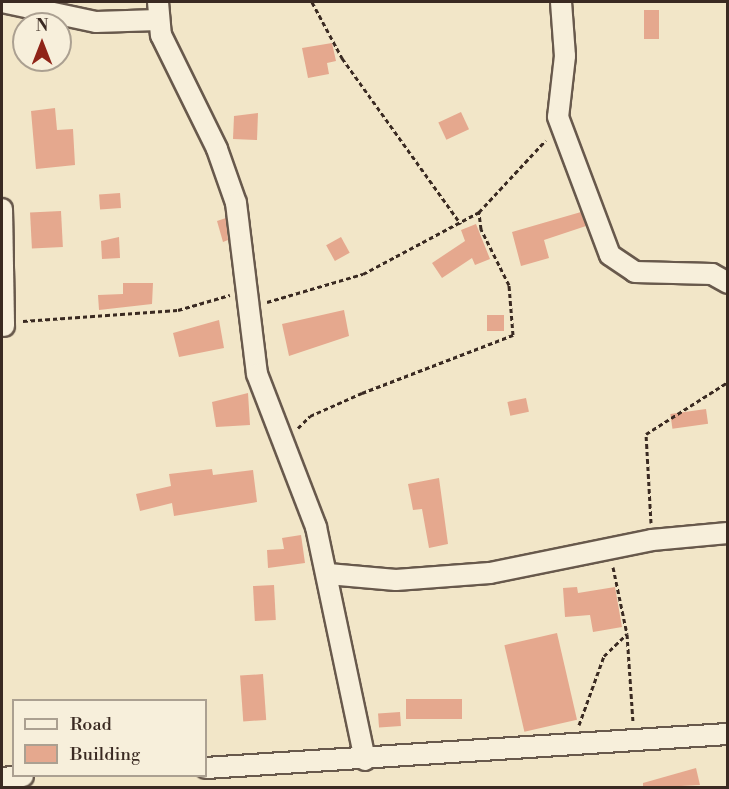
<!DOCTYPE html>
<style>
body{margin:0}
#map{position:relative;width:729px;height:789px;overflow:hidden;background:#f2e6c8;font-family:"Libre Bodoni",serif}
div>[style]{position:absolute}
.building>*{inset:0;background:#e5a88e;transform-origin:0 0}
.path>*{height:3px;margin-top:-1.5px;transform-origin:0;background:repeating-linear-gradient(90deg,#3a2a22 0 4.5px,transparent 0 7.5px)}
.roads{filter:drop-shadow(2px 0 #68594c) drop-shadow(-2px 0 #68594c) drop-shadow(0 2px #68594c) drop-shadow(0 -2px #68594c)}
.minor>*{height:20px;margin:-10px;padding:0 10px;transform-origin:10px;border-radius:10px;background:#f7efdb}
span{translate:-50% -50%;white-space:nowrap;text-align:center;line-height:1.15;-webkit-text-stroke:4.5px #f7efdb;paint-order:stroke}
.frame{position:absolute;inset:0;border:3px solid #3a2a22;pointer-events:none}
.legend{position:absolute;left:12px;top:699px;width:195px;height:78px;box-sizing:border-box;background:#f7efdb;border:2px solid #aba091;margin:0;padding:8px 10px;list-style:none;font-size:18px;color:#3a2a22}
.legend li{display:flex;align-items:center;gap:12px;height:30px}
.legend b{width:30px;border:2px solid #aba091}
.north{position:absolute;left:12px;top:12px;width:60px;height:60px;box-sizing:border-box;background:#f7efdb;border:2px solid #aba091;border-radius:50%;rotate:0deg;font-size:16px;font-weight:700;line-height:24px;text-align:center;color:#3a2a22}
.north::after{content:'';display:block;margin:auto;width:21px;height:27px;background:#8f2418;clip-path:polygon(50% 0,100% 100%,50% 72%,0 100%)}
</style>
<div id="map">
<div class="building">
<i style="left:644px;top:10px;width:15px;height:29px"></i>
<i style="clip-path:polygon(332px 43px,336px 61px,327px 63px,329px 74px,308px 78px,302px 48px)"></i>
<i style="clip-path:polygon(55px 108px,57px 130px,73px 129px,75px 165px,36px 169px,31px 111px)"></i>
<i style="left:461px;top:112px;width:19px;height:25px;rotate:65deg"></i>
<i style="clip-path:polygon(258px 113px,257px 140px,233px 139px,234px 116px)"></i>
<i style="left:120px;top:193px;width:15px;height:21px;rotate:86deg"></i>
<i style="left:61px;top:211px;width:36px;height:31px;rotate:87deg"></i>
<i style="clip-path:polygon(581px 212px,586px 226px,544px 240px,549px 258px,521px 266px,512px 232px)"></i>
<i style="clip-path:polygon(226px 218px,228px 240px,223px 242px,217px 221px)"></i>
<i style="clip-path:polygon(476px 224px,490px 259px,475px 265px,472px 258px,442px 278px,432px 263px,465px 241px,461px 230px)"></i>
<i style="clip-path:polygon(119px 237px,120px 258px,102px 259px,101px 241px)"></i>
<i style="left:341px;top:237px;width:18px;height:17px;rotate:61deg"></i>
<i style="clip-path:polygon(123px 283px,153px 283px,152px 304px,99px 310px,98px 295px,123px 294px)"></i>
<i style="clip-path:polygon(344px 310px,349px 336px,289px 356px,282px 324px)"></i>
<i style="left:487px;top:315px;width:17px;height:16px"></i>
<i style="clip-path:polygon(219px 320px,224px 348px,179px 357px,173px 333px)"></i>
<i style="clip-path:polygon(248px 393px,250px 425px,216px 427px,212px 402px)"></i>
<i style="left:526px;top:398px;width:14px;height:19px;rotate:78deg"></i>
<i style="left:706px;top:409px;width:15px;height:36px;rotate:82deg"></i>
<i style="clip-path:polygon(212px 469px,213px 475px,253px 470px,257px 502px,174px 516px,172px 503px,140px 511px,136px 494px,171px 486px,169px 474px)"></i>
<i style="clip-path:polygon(439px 478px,448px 544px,429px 548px,422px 509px,413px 510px,408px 484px)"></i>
<i style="clip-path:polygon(301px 535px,305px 563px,268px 568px,267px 550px,284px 549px,282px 538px)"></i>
<i style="left:274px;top:585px;width:35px;height:21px;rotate:87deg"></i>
<i style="clip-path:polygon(577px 587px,578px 593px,615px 587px,622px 627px,593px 632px,590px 615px,565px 617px,563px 588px)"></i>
<i style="left:557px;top:633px;width:89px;height:54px;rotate:77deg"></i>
<i style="left:263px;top:674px;width:46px;height:23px;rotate:86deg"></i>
<i style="left:462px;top:699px;width:20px;height:56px;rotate:90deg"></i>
<i style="left:400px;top:712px;width:14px;height:22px;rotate:86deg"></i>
<i style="clip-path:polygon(696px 768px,700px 785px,643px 788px,643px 783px)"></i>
</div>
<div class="path">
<i style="left:312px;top:2px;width:64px;rotate:61.8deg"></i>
<i style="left:342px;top:58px;width:204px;rotate:54.4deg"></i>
<i style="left:267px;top:302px;width:100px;rotate:-16.3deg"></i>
<i style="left:363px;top:274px;width:132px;rotate:-28.1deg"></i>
<i style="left:23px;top:321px;width:155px;rotate:-4.1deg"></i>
<i style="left:178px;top:310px;width:54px;rotate:-16.1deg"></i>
<i style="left:298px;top:428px;width:17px;rotate:-45deg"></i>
<i style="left:310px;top:416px;width:57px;rotate:-23.9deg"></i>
<i style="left:362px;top:393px;width:162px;rotate:-21deg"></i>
<i style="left:513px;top:335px;width:50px;rotate:-94.6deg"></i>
<i style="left:509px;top:285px;width:63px;rotate:-116.6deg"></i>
<i style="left:481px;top:229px;width:17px;rotate:-97deg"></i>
<i style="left:479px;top:212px;width:98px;rotate:-47.1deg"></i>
<i style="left:651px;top:523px;width:89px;rotate:-93.2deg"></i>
<i style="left:646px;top:434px;width:97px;rotate:-32.4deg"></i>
<i style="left:613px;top:567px;width:68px;rotate:78.2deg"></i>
<i style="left:627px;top:634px;width:87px;rotate:86.1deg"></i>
<i style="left:579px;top:725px;width:73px;rotate:-70.1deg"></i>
<i style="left:604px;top:656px;width:32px;rotate:-44deg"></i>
</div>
<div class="roads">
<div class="minor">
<i style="left:2px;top:2px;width:96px;rotate:12deg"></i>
<i style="left:96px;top:22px;width:62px;rotate:-1.8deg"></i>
<i style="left:158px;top:2px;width:33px;rotate:85deg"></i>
<i style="left:161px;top:35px;width:127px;rotate:63.8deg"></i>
<i style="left:217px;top:149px;width:57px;rotate:70.6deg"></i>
<i style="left:236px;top:203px;width:172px;rotate:83deg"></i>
<i style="left:257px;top:374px;width:164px;rotate:68.9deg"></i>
<i style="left:316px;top:527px;width:238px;rotate:78.1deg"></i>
<i style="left:561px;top:2px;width:54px;rotate:85.8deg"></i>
<i style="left:565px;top:56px;width:61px;rotate:96.5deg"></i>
<i style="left:558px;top:117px;width:147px;rotate:69.4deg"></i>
<i style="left:610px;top:255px;width:30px;rotate:34deg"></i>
<i style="left:635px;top:272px;width:77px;rotate:1.5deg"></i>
<i style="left:712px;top:274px;width:18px;rotate:29deg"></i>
<i style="left:2px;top:209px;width:117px;rotate:89deg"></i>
<i style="left:328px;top:574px;width:68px;rotate:5deg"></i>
<i style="left:396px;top:580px;width:94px;rotate:-4.3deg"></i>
<i style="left:490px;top:573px;width:165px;rotate:-11.5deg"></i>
<i style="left:652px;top:540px;width:76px;rotate:-5.3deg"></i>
<i style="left:206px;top:768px;width:523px;rotate:-3.73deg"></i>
<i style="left:2px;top:778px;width:21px;rotate:-5deg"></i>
</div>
</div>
<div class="frame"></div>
<ul class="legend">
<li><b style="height:8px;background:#f7efdb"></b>Road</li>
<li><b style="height:16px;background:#e5a88e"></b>Building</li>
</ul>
<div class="north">N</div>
</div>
